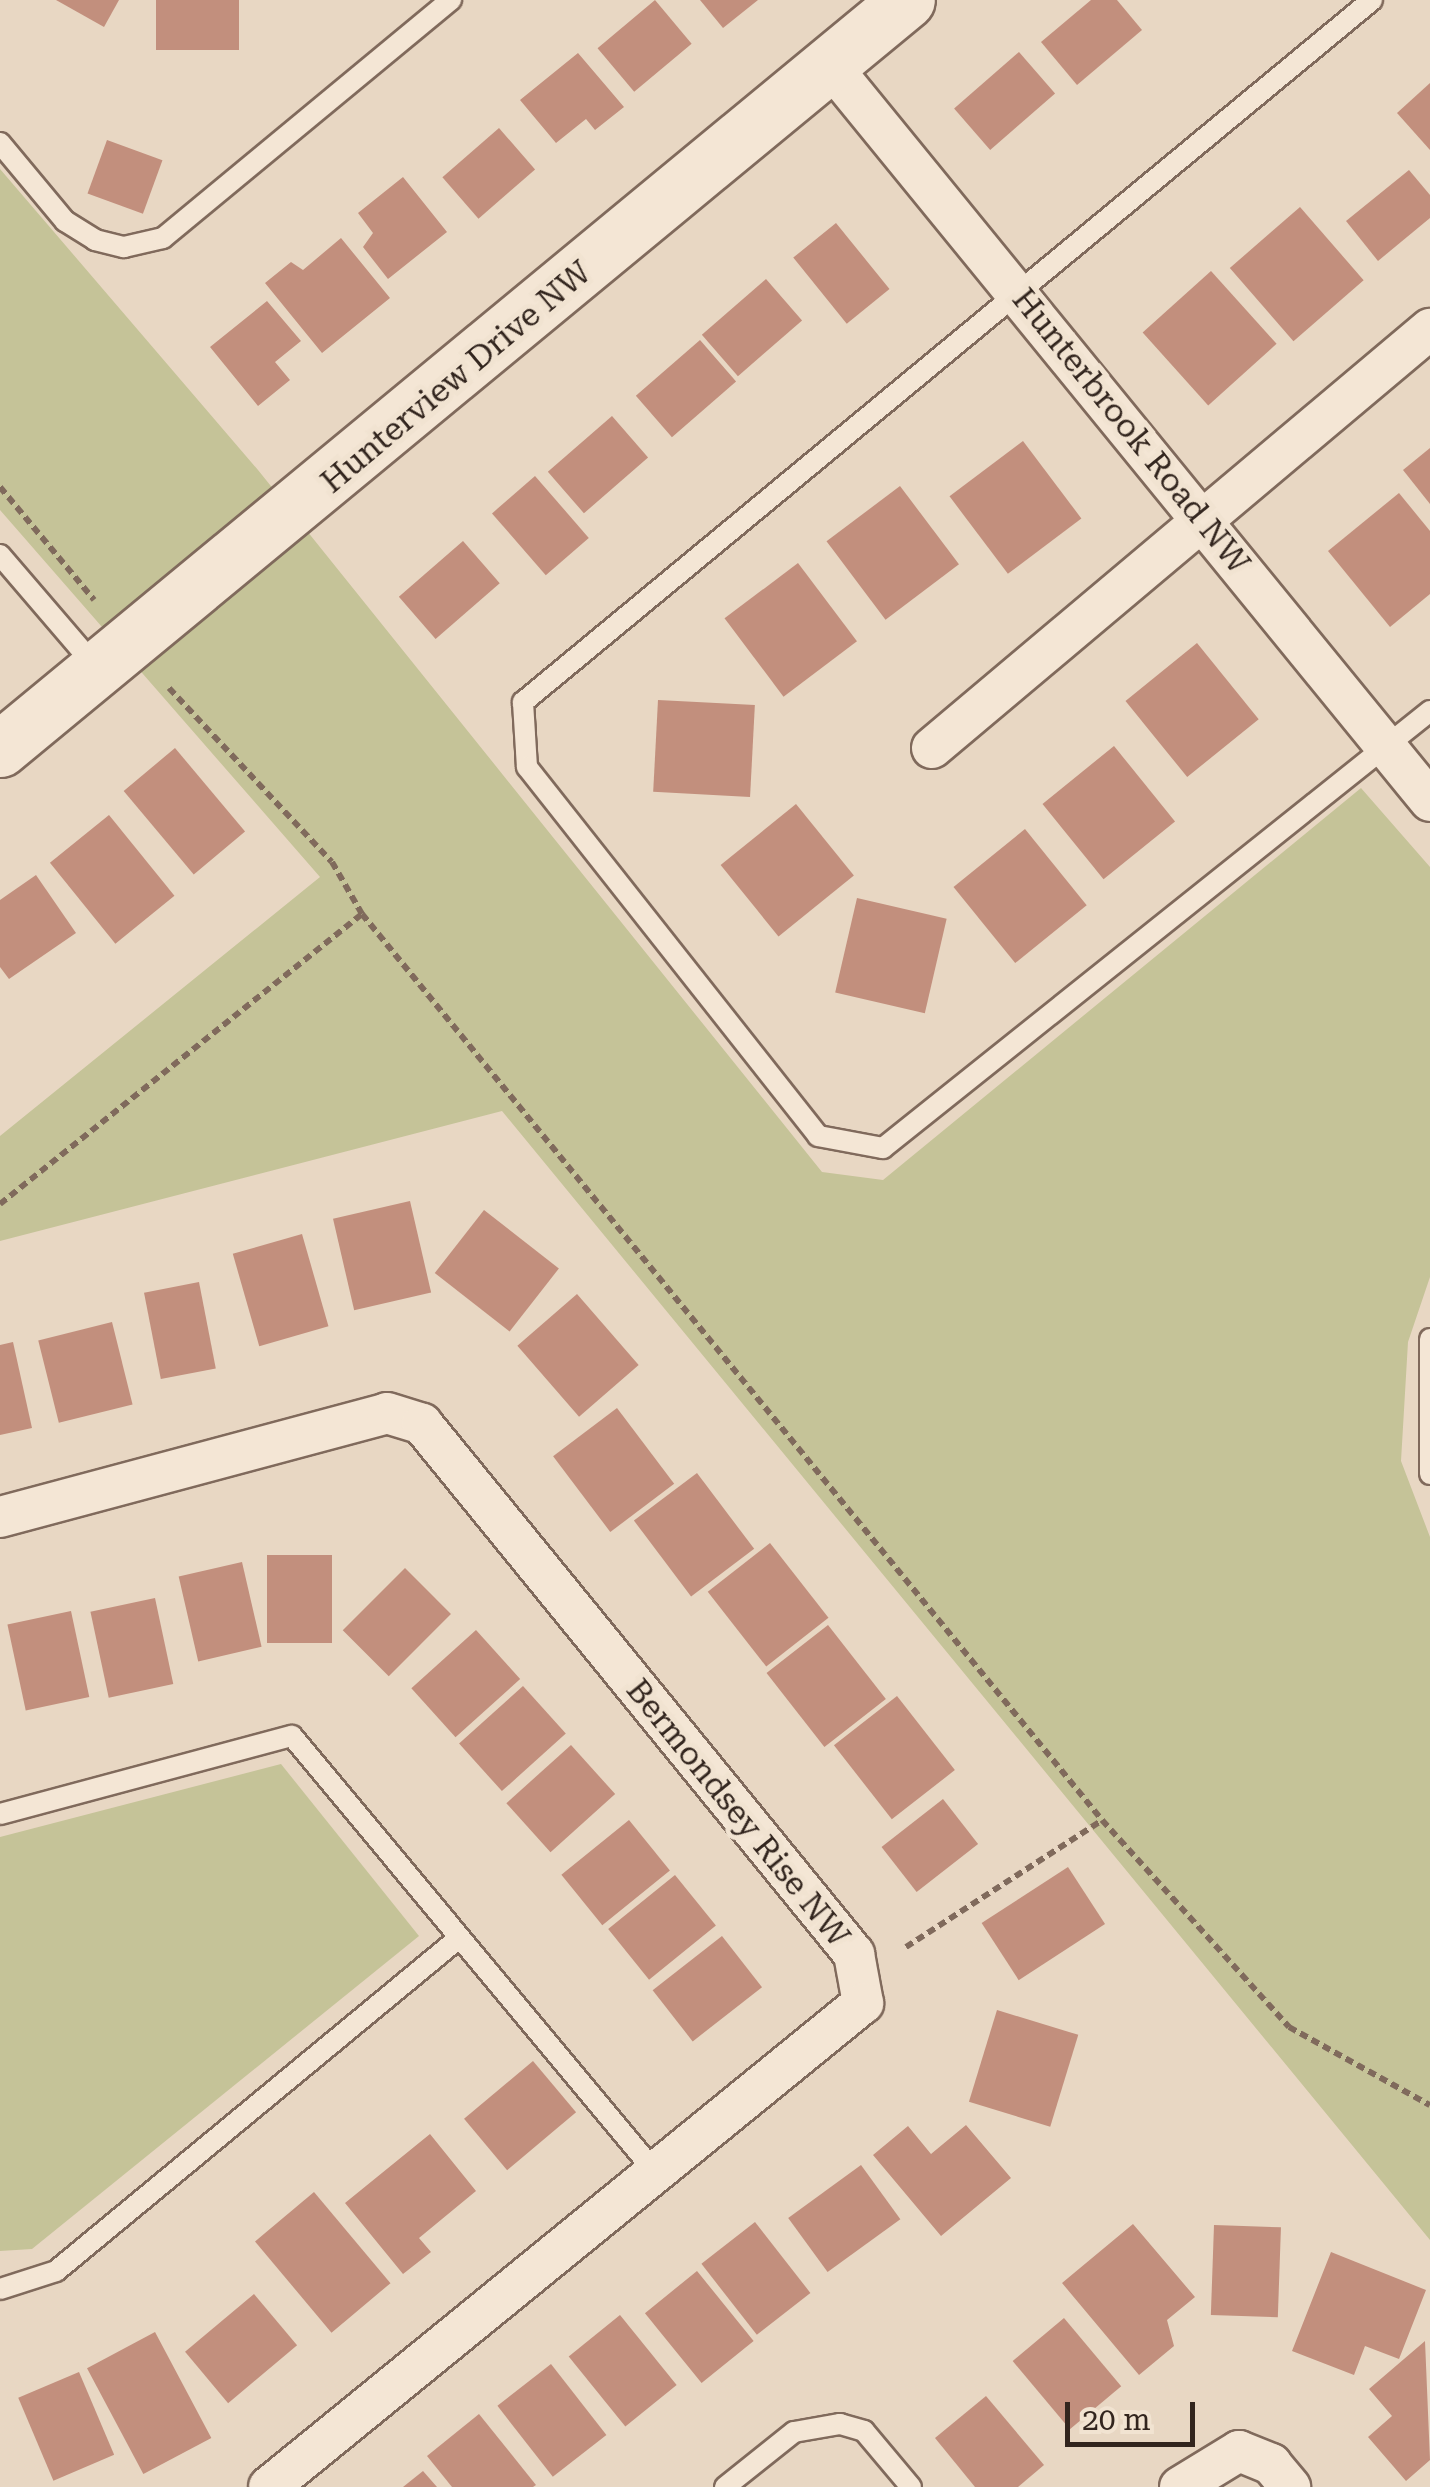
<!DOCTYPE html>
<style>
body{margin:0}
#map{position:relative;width:1430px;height:2487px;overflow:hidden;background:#e8d7c3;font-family:"Roboto Serif",serif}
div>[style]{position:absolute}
.green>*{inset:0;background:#c5c398}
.building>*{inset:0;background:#c28f7d;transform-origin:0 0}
.path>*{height:6px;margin-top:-3px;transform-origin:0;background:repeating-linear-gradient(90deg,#806a5c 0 8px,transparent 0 13px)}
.roads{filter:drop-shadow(2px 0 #806a5c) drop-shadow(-2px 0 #806a5c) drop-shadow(0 2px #806a5c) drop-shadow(0 -2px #806a5c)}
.lane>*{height:20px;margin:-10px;padding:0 10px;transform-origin:10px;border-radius:10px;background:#f4e6d5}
.street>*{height:40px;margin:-20px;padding:0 20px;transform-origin:20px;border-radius:20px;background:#f4e6d5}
.secondary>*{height:55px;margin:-27.5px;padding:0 27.5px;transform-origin:27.5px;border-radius:27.5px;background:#f4e6d5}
span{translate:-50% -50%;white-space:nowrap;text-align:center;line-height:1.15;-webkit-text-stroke:10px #f1e3d1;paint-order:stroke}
.street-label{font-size:32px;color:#32251e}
.scale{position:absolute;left:1065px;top:2402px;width:130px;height:45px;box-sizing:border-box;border:5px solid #32251e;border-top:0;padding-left:12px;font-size:30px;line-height:35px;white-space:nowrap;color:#32251e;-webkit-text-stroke:8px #f1e3d1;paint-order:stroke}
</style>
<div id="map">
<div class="green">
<i style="clip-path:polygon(0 169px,258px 470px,822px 1172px,883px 1180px,1361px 788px,1430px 867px,1430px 1277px,1408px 1342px,1401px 1461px,1430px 1537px,1430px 2240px,502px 1111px,0 1241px,0 1136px,320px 877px,0 510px)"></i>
<i style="clip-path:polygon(281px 1764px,419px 1936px,32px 2249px,0 2251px,0 1837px)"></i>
</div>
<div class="building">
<i style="clip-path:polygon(56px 0,119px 0,104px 27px)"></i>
<i style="left:156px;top:0;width:83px;height:50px"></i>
<i style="left:655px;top:0;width:57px;height:75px;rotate:50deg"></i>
<i style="clip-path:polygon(700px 0,758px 0,723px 28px)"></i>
<i style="clip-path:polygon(1091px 0,1117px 0,1142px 30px,1077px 85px,1041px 42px)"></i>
<i style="left:1019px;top:52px;width:55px;height:86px;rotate:49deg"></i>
<i style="clip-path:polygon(578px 53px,624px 107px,595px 130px,586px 119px,556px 143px,520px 100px)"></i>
<i style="clip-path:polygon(1430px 83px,1430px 150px,1397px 113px)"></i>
<i style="left:499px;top:128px;width:55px;height:75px;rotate:49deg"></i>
<i style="left:107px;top:140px;width:59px;height:57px;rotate:20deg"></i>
<i style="clip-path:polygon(1409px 170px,1430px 195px,1430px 218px,1378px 261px,1346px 221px)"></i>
<i style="clip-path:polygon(403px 177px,447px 232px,388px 279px,363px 247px,373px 233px,358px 213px)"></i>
<i style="left:1300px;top:207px;width:97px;height:93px;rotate:49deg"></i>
<i style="left:836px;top:223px;width:85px;height:55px;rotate:51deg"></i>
<i style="clip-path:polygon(341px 238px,390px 298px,322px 353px,265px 283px,291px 262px,303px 270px)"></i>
<i style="left:1211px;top:271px;width:98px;height:92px;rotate:48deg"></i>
<i style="left:766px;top:279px;width:55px;height:85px;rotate:49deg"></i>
<i style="clip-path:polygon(267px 301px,301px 341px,275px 362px,290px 380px,258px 406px,210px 347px)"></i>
<i style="left:700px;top:340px;width:55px;height:85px;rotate:49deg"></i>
<i style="left:612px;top:416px;width:55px;height:85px;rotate:49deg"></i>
<i style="left:1023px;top:441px;width:97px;height:92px;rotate:53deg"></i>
<i style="clip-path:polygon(1430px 448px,1430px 504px,1403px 470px)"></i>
<i style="left:535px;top:476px;width:82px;height:57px;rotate:49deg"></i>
<i style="left:900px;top:486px;width:98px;height:92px;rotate:53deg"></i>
<i style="clip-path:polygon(1399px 493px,1430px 531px,1430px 594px,1390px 627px,1328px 551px)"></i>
<i style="left:463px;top:541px;width:56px;height:85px;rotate:49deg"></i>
<i style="left:798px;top:563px;width:98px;height:92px;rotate:53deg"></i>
<i style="left:1197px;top:643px;width:98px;height:92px;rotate:51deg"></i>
<i style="left:658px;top:700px;width:97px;height:92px;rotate:3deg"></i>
<i style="left:1114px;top:746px;width:97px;height:92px;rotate:51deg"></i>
<i style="left:175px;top:748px;width:109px;height:67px;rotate:50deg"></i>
<i style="left:796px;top:804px;width:92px;height:97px;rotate:51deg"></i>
<i style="left:109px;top:815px;width:104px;height:76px;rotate:51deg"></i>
<i style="left:1025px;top:829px;width:98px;height:92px;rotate:51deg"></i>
<i style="clip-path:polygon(36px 875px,76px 933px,9px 979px,0 967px,0 900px)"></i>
<i style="left:857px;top:898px;width:92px;height:97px;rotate:13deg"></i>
<i style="left:410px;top:1201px;width:94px;height:79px;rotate:77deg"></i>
<i style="left:484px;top:1210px;width:95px;height:80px;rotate:38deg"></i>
<i style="left:302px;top:1234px;width:96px;height:72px;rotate:74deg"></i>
<i style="left:199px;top:1282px;width:88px;height:56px;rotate:79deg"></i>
<i style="left:577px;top:1294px;width:94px;height:79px;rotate:49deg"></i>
<i style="left:112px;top:1322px;width:85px;height:76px;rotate:76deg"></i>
<i style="clip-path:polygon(13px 1342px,32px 1428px,0 1435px,0 1345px)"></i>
<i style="left:617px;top:1408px;width:95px;height:80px;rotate:53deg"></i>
<i style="left:697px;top:1473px;width:95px;height:79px;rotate:53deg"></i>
<i style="left:770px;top:1543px;width:95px;height:79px;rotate:52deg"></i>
<i style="left:267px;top:1555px;width:65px;height:88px"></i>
<i style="left:242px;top:1562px;width:87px;height:65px;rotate:77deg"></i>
<i style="left:405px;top:1568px;width:65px;height:88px;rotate:45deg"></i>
<i style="left:155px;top:1598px;width:88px;height:66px;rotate:78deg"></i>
<i style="left:71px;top:1611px;width:88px;height:65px;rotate:78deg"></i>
<i style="left:828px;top:1625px;width:94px;height:78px;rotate:52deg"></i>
<i style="left:476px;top:1630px;width:66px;height:87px;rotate:48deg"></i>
<i style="left:523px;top:1686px;width:64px;height:86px;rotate:48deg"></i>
<i style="left:897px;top:1696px;width:94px;height:80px;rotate:52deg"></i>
<i style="left:571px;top:1745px;width:66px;height:87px;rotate:48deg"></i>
<i style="left:943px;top:1799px;width:57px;height:78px;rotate:52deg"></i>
<i style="left:629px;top:1820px;width:65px;height:87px;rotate:51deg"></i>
<i style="left:1068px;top:1867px;width:68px;height:103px;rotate:57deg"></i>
<i style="left:675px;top:1875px;width:65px;height:86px;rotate:51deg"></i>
<i style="left:722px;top:1936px;width:65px;height:88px;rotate:52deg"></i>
<i style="left:997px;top:2010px;width:85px;height:96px;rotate:17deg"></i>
<i style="left:533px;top:2061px;width:67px;height:90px;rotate:50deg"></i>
<i style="clip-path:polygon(966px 2125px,1011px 2178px,941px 2236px,873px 2155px,908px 2126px,931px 2154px)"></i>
<i style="clip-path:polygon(430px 2134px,476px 2191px,419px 2238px,431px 2252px,403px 2274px,345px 2203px)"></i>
<i style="left:861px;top:2165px;width:67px;height:90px;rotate:54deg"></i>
<i style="left:314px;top:2192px;width:119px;height:77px;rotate:50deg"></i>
<i style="left:755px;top:2222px;width:90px;height:68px;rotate:52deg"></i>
<i style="clip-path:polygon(1133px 2224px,1195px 2297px,1167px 2320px,1174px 2346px,1139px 2375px,1062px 2283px)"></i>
<i style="left:1214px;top:2225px;width:67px;height:90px;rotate:2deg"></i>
<i style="clip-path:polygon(1331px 2252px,1426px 2290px,1399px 2359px,1365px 2346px,1354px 2375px,1292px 2351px)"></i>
<i style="left:697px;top:2271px;width:90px;height:67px;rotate:51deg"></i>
<i style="left:254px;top:2294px;width:67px;height:90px;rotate:50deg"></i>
<i style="left:620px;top:2315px;width:90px;height:66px;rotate:51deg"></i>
<i style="left:1064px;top:2318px;width:89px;height:67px;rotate:50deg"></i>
<i style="left:155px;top:2332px;width:120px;height:77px;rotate:62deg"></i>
<i style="clip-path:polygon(1425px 2341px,1430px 2460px,1406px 2481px,1368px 2437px,1392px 2416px,1369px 2389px)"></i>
<i style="left:551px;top:2364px;width:90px;height:68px;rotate:52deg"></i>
<i style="left:79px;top:2372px;width:90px;height:66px;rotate:67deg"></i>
<i style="clip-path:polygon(986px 2396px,1044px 2465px,1018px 2487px,975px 2487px,935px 2438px)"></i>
<i style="clip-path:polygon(479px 2414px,536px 2485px,533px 2487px,452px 2487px,427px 2456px)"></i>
<i style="clip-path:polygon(423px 2471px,437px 2487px,403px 2487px)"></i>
</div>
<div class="path">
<i style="left:0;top:487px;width:147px;rotate:50.2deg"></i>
<i style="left:169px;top:688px;width:238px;rotate:46.9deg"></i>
<i style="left:332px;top:862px;width:60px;rotate:60deg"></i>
<i style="left:362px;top:914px;width:1170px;rotate:50.76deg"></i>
<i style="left:1102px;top:1820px;width:279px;rotate:47.9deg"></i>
<i style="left:1289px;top:2027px;width:161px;rotate:29deg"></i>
<i style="left:0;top:1204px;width:464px;rotate:-38.7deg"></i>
<i style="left:906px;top:1947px;width:234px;rotate:-32.9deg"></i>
</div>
<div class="roads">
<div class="lane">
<i style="left:1372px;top:0;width:1102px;rotate:140.41deg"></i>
<i style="left:523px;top:702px;width:65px;rotate:86.5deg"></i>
<i style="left:527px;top:767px;width:470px;rotate:51.7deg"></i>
<i style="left:818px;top:1136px;width:66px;rotate:10.5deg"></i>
<i style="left:883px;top:1148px;width:700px;rotate:-38.62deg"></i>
<i style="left:0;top:143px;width:102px;rotate:50.2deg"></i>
<i style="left:65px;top:221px;width:36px;rotate:32deg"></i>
<i style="left:95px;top:240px;width:30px;rotate:14deg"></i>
<i style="left:124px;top:247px;width:40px;rotate:-13deg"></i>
<i style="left:163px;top:238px;width:374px;rotate:-39.6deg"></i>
<i style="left:0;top:555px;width:149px;rotate:49.4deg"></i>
<i style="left:1430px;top:1339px;width:135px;rotate:90deg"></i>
<i style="left:0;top:1814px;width:302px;rotate:-15deg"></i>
<i style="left:292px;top:1736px;width:569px;rotate:50.21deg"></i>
<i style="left:0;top:2289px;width:59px;rotate:-17.8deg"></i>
<i style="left:56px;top:2271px;width:523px;rotate:-39.57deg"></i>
<i style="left:725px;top:2487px;width:88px;rotate:-38.6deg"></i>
<i style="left:794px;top:2432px;width:47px;rotate:-9.9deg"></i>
<i style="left:840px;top:2424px;width:25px;rotate:16deg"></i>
<i style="left:864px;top:2431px;width:73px;rotate:50deg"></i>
</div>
<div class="street">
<i style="left:829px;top:64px;width:951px;rotate:50.8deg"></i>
<i style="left:932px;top:748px;width:651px;rotate:-40.08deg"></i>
<i style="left:0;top:1517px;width:401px;rotate:-15deg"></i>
<i style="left:387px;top:1413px;width:37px;rotate:17deg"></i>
<i style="left:422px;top:1424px;width:684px;rotate:50.82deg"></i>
<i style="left:854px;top:1954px;width:50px;rotate:79.6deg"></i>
<i style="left:863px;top:2003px;width:766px;rotate:140.83deg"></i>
<i style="left:1180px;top:2487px;width:69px;rotate:-31.4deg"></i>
<i style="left:1239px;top:2451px;width:35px;rotate:22deg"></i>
<i style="left:1271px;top:2464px;width:30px;rotate:50deg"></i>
</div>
<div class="secondary">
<i style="left:0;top:749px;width:1176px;rotate:-39.55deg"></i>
</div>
</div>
<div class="street-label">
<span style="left:456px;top:377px;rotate:-40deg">Hunterview Drive NW</span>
<span style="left:1131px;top:431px;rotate:51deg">Hunterbrook Road NW</span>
<span style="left:738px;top:1813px;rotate:51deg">Bermondsey Rise NW</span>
</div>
<div class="scale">20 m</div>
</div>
